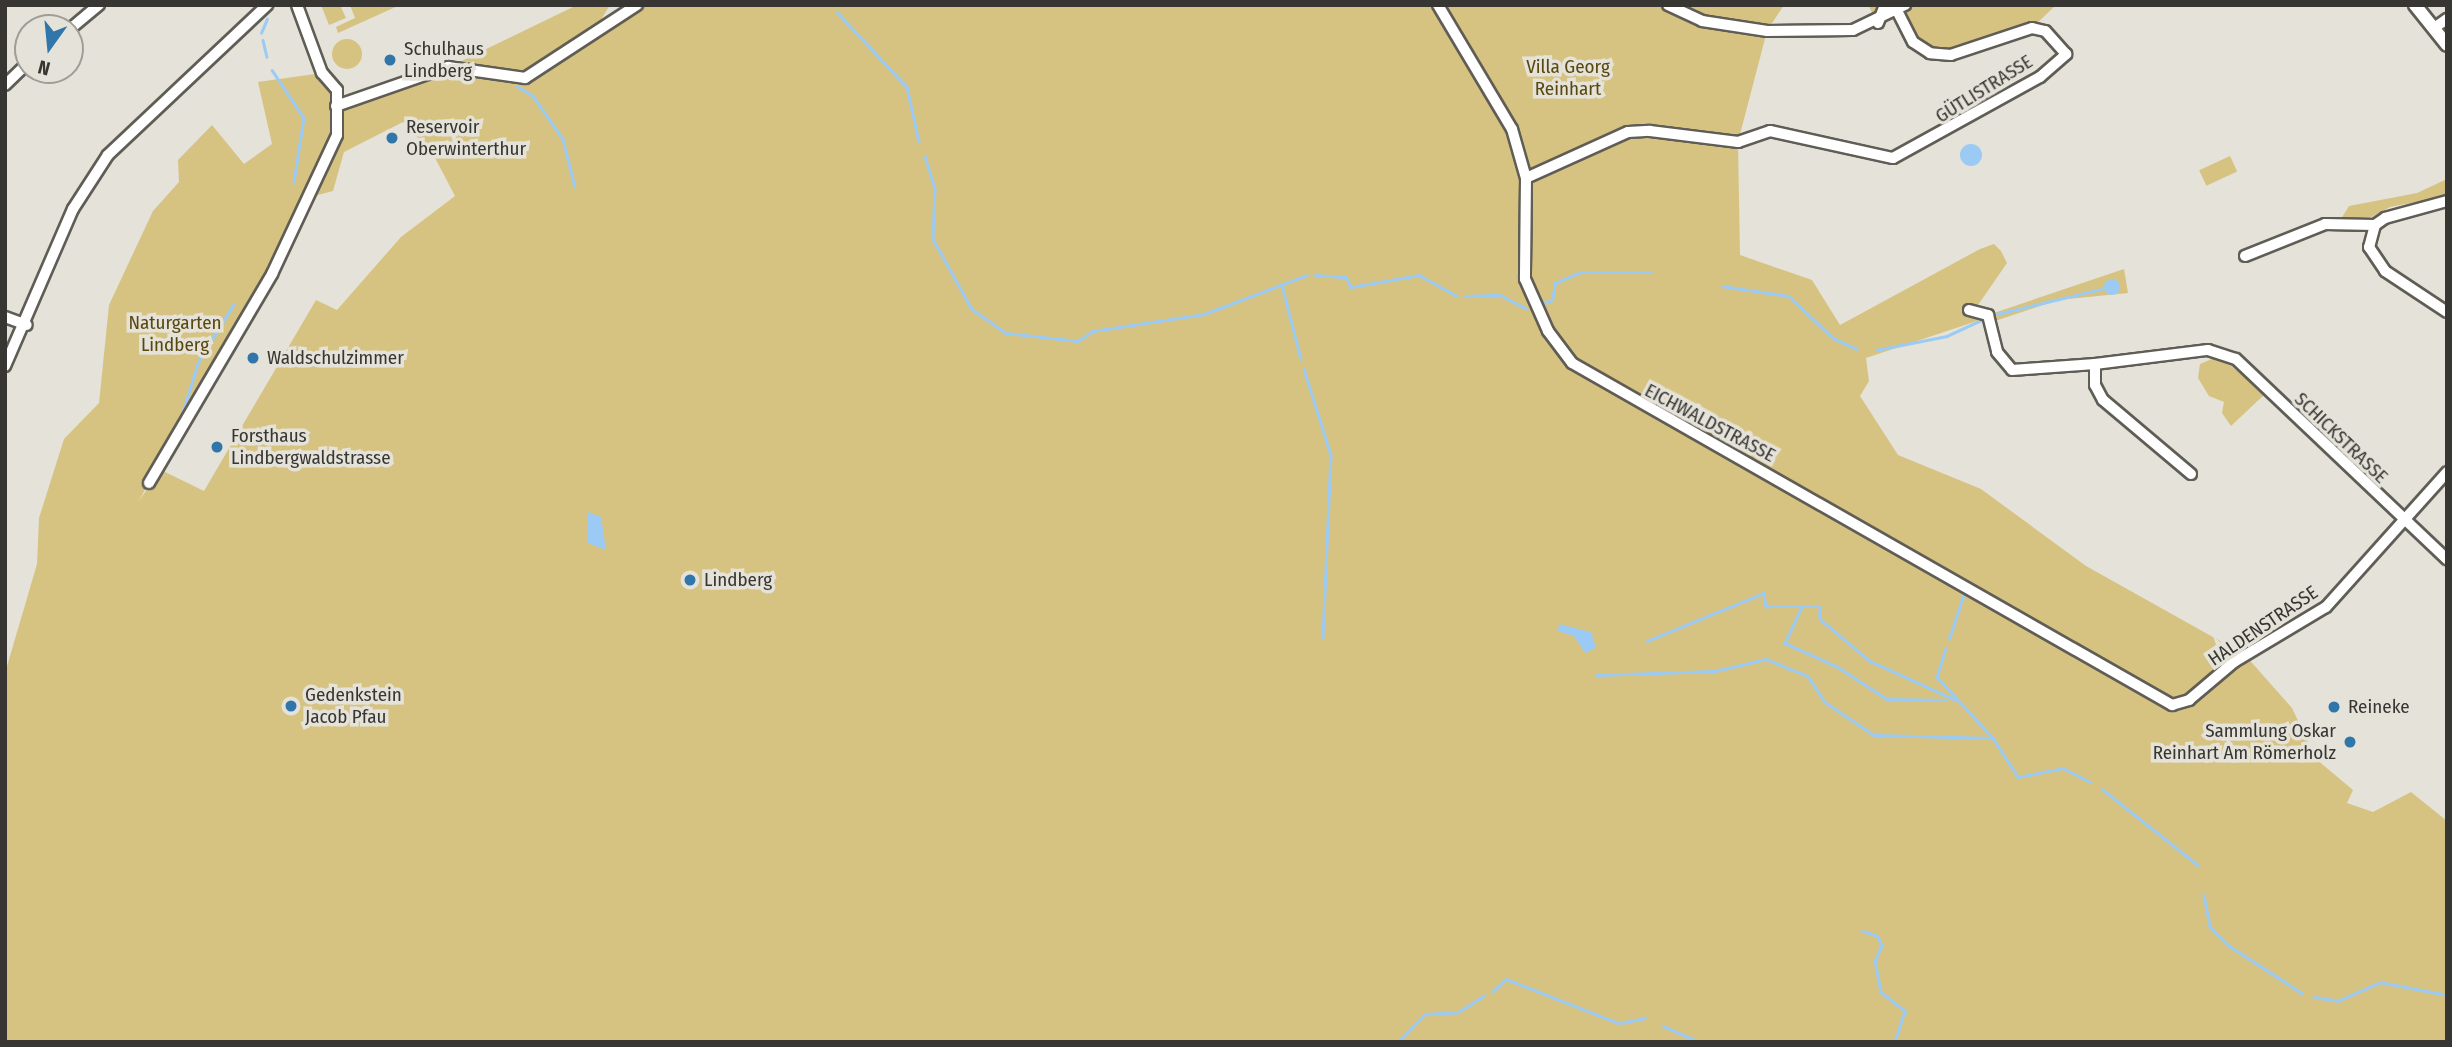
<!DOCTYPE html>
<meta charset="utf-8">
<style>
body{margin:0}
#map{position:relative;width:2452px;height:1047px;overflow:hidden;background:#e4e2d9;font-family:"Fira Sans Condensed",sans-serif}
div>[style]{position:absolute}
.green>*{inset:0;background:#d7c381;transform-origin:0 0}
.round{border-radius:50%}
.water>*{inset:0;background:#9bcbf4}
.stream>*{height:2.5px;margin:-1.25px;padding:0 1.25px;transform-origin:1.25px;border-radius:1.25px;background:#9bcbf4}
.roads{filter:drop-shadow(2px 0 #5f5d55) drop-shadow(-2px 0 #5f5d55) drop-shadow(0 2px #5f5d55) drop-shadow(0 -2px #5f5d55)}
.minor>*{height:10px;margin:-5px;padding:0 5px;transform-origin:5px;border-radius:5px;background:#fff}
.tertiary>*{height:12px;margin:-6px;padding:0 6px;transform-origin:6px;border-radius:6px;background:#fff}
.dots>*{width:19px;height:19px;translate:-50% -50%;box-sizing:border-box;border:4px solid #e4e2d9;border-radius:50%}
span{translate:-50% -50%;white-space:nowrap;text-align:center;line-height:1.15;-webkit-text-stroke:7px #e4e2d9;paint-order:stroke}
.poi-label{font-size:19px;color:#373632}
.left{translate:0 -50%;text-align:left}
.right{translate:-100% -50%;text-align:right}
.park-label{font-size:19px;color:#58480f}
.street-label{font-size:19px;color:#373632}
.frame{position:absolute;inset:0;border:7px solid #373632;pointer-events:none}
.north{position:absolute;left:14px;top:14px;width:70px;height:70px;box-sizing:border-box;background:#e4e2d9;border:2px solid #9f9d96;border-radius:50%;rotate:195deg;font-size:19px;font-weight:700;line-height:28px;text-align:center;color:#373632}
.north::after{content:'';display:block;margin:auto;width:24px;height:32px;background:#3076ab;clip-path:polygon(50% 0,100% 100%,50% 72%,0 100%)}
</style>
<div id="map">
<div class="green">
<i style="clip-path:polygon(321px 5px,340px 5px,346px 18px,329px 25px)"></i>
<i style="clip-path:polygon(350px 5px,400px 5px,338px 33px,336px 27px,355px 18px)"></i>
<i style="clip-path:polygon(evenodd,577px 5px,610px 5px,597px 26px,637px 5px,1784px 5px,1767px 31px,1738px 142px,1740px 255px,1812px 280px,1840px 325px,1980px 249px,1994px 244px,2001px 251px,2007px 263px,1978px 305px,1983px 319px,1866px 358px,1869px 381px,1860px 396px,1898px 455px,1981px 489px,2086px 566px,2245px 655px,2292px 708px,2316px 759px,2353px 790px,2347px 803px,2373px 812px,2411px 792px,2447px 821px,2447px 1042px,5px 1042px,5px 673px,37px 564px,39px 518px,64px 439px,99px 403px,109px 305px,153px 211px,179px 182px,178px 160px,212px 125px,244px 164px,272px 144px,258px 82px,322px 73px,337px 90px,336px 106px,449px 67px,577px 5px,403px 122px,433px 154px,455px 196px,401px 237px,337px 310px,316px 300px,204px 491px,161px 470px,138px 502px,314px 196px,333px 191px,344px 152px,403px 122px)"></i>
<i style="clip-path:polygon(1868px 5px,2056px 5px,2032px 28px,1951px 55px,1913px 42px,1898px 14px,1878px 23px)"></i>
<i class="round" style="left:332px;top:39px;width:30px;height:30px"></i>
<i style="left:2230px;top:156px;width:17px;height:34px;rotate:65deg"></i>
<i style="clip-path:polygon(2447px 179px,2447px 196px,2390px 207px,2366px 220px,2341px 219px,2349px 206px,2417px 193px)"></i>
<i style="clip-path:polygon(2124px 269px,2128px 293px,2058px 300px,1992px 322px,1988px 315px)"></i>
<i style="clip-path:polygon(2219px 356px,2265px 394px,2231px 426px,2222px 413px,2224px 402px,2209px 396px,2198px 378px,2200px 364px)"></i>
</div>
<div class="water">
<i class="round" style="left:1960px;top:144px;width:22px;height:22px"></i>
<i class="round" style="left:2104px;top:279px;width:16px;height:16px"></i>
<i style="clip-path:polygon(588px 512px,601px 517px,606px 550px,588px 543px)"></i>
<i style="clip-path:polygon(1559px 624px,1591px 632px,1596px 648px,1585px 653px,1574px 636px,1558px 631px)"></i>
</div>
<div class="stream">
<i style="left:837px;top:12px;width:103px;rotate:47deg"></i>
<i style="left:907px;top:87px;width:56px;rotate:77.7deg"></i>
<i style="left:261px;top:33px;width:15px;rotate:-67deg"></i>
<i style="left:263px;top:40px;width:17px;rotate:77deg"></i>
<i style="left:272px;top:70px;width:58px;rotate:56.3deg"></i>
<i style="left:304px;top:118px;width:65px;rotate:98.9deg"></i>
<i style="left:517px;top:86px;width:19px;rotate:32deg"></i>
<i style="left:533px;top:96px;width:52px;rotate:55.1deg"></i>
<i style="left:563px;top:139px;width:49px;rotate:76deg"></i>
<i style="left:925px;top:156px;width:34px;rotate:73deg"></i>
<i style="left:935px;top:189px;width:50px;rotate:92.3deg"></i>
<i style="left:933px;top:239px;width:80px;rotate:60.9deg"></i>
<i style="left:972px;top:309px;width:42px;rotate:35.2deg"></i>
<i style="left:1006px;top:333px;width:72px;rotate:6.3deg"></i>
<i style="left:1078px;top:341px;width:18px;rotate:-34deg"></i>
<i style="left:1093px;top:331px;width:112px;rotate:-8.7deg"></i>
<i style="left:1204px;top:314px;width:110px;rotate:-20.7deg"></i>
<i style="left:1315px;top:275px;width:31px;rotate:4deg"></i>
<i style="left:1346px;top:277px;width:11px;rotate:63deg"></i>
<i style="left:1351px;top:287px;width:69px;rotate:-10deg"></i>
<i style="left:1419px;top:275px;width:43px;rotate:28.9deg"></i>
<i style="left:1282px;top:285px;width:76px;rotate:75.6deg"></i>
<i style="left:1722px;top:286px;width:68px;rotate:8.5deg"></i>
<i style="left:1789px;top:296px;width:61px;rotate:43.7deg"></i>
<i style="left:1833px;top:338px;width:26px;rotate:25deg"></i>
<i style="left:1465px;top:296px;width:35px;rotate:-2deg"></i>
<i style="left:1500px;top:295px;width:29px;rotate:27deg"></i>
<i style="left:1544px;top:303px;width:9px;rotate:-21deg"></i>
<i style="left:1552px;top:300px;width:17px;rotate:-80deg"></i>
<i style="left:1555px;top:283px;width:28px;rotate:-23deg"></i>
<i style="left:1581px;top:272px;width:71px"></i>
<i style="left:1997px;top:314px;width:107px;rotate:-13.5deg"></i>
<i style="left:1876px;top:350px;width:72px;rotate:-11.2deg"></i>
<i style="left:1947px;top:336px;width:40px;rotate:-25deg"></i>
<i style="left:1304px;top:369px;width:90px;rotate:72.6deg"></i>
<i style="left:1331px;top:455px;width:183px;rotate:92.5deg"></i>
<i style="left:182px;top:414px;width:54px;rotate:-72.9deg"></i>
<i style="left:198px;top:362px;width:67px;rotate:-58.4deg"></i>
<i style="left:1802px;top:607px;width:40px;rotate:115deg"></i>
<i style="left:1785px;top:643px;width:58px;rotate:24.4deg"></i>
<i style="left:1838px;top:667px;width:59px;rotate:33.1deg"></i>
<i style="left:1887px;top:699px;width:58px;rotate:1deg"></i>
<i style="left:1949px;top:639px;width:48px;rotate:-71.9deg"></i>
<i style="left:1647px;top:641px;width:126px;rotate:-22.3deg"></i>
<i style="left:1764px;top:593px;width:14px;rotate:82deg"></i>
<i style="left:1766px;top:607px;width:54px"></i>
<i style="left:1820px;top:607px;width:12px;rotate:90deg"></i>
<i style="left:1820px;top:619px;width:65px;rotate:40deg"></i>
<i style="left:1870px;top:661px;width:94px;rotate:24.4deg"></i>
<i style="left:1946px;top:648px;width:30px;rotate:107deg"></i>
<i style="left:1937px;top:677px;width:83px;rotate:47.4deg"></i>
<i style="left:1993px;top:738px;width:46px;rotate:57.3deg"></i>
<i style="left:2018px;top:777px;width:46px;rotate:-11.3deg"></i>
<i style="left:2063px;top:768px;width:31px;rotate:27deg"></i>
<i style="left:1596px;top:675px;width:119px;rotate:-1.9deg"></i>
<i style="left:1715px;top:671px;width:52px;rotate:-13.2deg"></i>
<i style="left:1766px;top:659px;width:45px;rotate:22deg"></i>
<i style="left:1808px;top:676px;width:31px;rotate:57deg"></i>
<i style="left:1825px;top:702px;width:59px;rotate:34deg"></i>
<i style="left:1874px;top:735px;width:119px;rotate:1.4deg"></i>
<i style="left:2102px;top:789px;width:122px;rotate:38.4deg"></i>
<i style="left:2204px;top:895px;width:33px;rotate:79deg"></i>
<i style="left:2210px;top:927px;width:25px;rotate:45deg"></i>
<i style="left:2228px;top:945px;width:88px;rotate:33deg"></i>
<i style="left:1863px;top:931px;width:16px;rotate:18deg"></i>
<i style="left:1878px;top:936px;width:11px;rotate:68deg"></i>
<i style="left:1882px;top:946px;width:17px;rotate:115deg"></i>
<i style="left:1875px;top:961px;width:32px;rotate:79deg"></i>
<i style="left:1881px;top:992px;width:31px;rotate:38deg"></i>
<i style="left:1905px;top:1011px;width:33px;rotate:108deg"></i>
<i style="left:1492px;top:992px;width:19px;rotate:-43deg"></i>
<i style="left:1506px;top:979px;width:120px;rotate:21.4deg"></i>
<i style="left:2314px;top:997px;width:24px;rotate:9deg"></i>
<i style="left:2338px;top:1001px;width:46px;rotate:-24.3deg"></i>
<i style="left:2380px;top:982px;width:68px;rotate:11deg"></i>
<i style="left:1621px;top:1023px;width:25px;rotate:-12deg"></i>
<i style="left:1663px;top:1026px;width:40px;rotate:23.4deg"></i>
<i style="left:1398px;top:1042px;width:39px;rotate:-46deg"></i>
<i style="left:1425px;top:1014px;width:33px;rotate:-3deg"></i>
<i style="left:1458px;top:1012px;width:31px;rotate:-32deg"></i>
</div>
<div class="roads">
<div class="minor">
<i style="left:1438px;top:5px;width:144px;rotate:59.2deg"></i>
<i style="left:1512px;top:129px;width:51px;rotate:74.1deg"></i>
<i style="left:1526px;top:178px;width:101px;rotate:90.6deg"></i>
<i style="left:1525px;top:279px;width:57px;rotate:66.1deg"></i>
<i style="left:1548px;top:331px;width:40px;rotate:53deg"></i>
<i style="left:1572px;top:363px;width:691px;rotate:29.68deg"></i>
<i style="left:2172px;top:705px;width:18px;rotate:-16deg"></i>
<i style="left:2189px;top:700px;width:59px;rotate:-40.2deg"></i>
<i style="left:2234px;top:662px;width:107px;rotate:-30.9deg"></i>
<i style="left:2326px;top:607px;width:181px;rotate:-48.1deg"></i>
<i style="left:1668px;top:5px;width:38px;rotate:25deg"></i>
<i style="left:1702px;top:21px;width:66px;rotate:8.7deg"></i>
<i style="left:1767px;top:31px;width:86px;rotate:-0.7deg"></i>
<i style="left:1853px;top:30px;width:58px;rotate:-25.7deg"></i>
<i style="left:1878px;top:23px;width:19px;rotate:-69deg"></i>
<i style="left:2434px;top:28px;width:16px;rotate:-35deg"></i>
<i style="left:70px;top:29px;width:38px;rotate:-40deg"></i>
<i style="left:5px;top:85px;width:32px;rotate:-44deg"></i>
<i style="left:336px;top:106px;width:119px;rotate:-19.2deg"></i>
<i style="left:448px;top:67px;width:78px;rotate:8.1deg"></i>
<i style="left:525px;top:78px;width:134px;rotate:-33.1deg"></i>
<i style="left:1526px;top:178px;width:112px;rotate:-24.3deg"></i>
<i style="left:1628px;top:132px;width:22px;rotate:-3deg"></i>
<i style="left:1650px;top:131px;width:89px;rotate:7.1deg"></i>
<i style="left:1738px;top:142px;width:34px;rotate:-19deg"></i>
<i style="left:1770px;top:131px;width:126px;rotate:12.4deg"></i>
<i style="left:1893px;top:158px;width:168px;rotate:-28.9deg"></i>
<i style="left:2040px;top:77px;width:35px;rotate:-41deg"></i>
<i style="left:2066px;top:54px;width:31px;rotate:-132deg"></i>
<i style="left:2045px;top:31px;width:13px;rotate:-167deg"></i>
<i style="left:2032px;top:28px;width:85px;rotate:161.6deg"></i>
<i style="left:1951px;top:55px;width:21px;rotate:-175deg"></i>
<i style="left:1930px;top:53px;width:20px;rotate:-147deg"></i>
<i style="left:1913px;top:42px;width:33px;rotate:-117deg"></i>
<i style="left:2447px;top:201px;width:64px;rotate:164.7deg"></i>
<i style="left:2385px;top:218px;width:12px;rotate:145deg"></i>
<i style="left:2375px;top:225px;width:23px;rotate:105deg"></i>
<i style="left:2369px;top:247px;width:29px;rotate:56deg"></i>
<i style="left:2385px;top:271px;width:74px;rotate:33.5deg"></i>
<i style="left:2245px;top:256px;width:86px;rotate:-21.8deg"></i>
<i style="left:2325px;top:224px;width:50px;rotate:1.1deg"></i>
<i style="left:1969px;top:310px;width:20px;rotate:15deg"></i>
<i style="left:1988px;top:315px;width:38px;rotate:76deg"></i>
<i style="left:1997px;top:352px;width:23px;rotate:50deg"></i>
<i style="left:2012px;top:370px;width:83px;rotate:-4.1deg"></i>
<i style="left:5px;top:317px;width:23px;rotate:20deg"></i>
<i style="left:5px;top:366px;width:171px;rotate:-66.6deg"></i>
<i style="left:73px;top:209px;width:64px;rotate:-57.1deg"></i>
<i style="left:108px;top:155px;width:219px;rotate:-43.3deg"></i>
<i style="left:2191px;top:474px;width:115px;rotate:-139.9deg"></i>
<i style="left:2103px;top:400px;width:17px;rotate:-118deg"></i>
<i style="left:2095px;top:385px;width:21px;rotate:-90deg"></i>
<i style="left:2095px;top:364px;width:114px;rotate:-7.1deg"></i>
<i style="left:2208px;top:350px;width:29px;rotate:18deg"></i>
<i style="left:2236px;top:359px;width:291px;rotate:43.5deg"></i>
<i style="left:149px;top:483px;width:243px;rotate:-59.5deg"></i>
<i style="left:272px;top:274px;width:153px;rotate:-64.9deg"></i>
<i style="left:337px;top:135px;width:45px;rotate:-90deg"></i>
<i style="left:337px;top:90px;width:23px;rotate:-131deg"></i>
<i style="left:322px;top:73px;width:72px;rotate:-110.2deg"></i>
</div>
<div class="tertiary">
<i style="left:2415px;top:5px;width:51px;rotate:51.3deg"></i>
</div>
</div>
<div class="dots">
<i style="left:390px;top:60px;background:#3076ab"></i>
<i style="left:392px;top:138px;background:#3076ab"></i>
<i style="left:253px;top:358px;background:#3076ab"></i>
<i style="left:217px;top:447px;background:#3076ab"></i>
<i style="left:690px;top:580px;background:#3076ab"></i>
<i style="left:291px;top:706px;background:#3076ab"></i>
<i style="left:2334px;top:707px;background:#3076ab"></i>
<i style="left:2350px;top:742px;background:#3076ab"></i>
</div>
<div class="poi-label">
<span class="left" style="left:404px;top:60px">Schulhaus<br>Lindberg</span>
<span class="left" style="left:406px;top:138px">Reservoir<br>Oberwinterthur</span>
<span class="left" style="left:267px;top:358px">Waldschulzimmer</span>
<span class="left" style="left:231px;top:447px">Forsthaus<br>Lindbergwaldstrasse</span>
<span class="left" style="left:704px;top:580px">Lindberg</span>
<span class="left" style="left:305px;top:706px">Gedenkstein<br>Jacob Pfau</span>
<span class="left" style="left:2348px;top:707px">Reineke</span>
<span class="right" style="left:2336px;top:742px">Sammlung Oskar<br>Reinhart Am Römerholz</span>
</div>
<div class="park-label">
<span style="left:1568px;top:78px">Villa Georg<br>Reinhart</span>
<span style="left:175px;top:334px">Naturgarten<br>Lindberg</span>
</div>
<div class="street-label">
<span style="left:1984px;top:89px;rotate:-32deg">GÜTLISTRASSE</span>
<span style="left:1710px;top:423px;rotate:28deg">EICHWALDSTRASSE</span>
<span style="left:2341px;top:438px;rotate:44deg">SCHICKSTRASSE</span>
<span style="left:2263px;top:626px;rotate:-34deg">HALDENSTRASSE</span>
</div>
<div class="frame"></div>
<div class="north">N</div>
</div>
